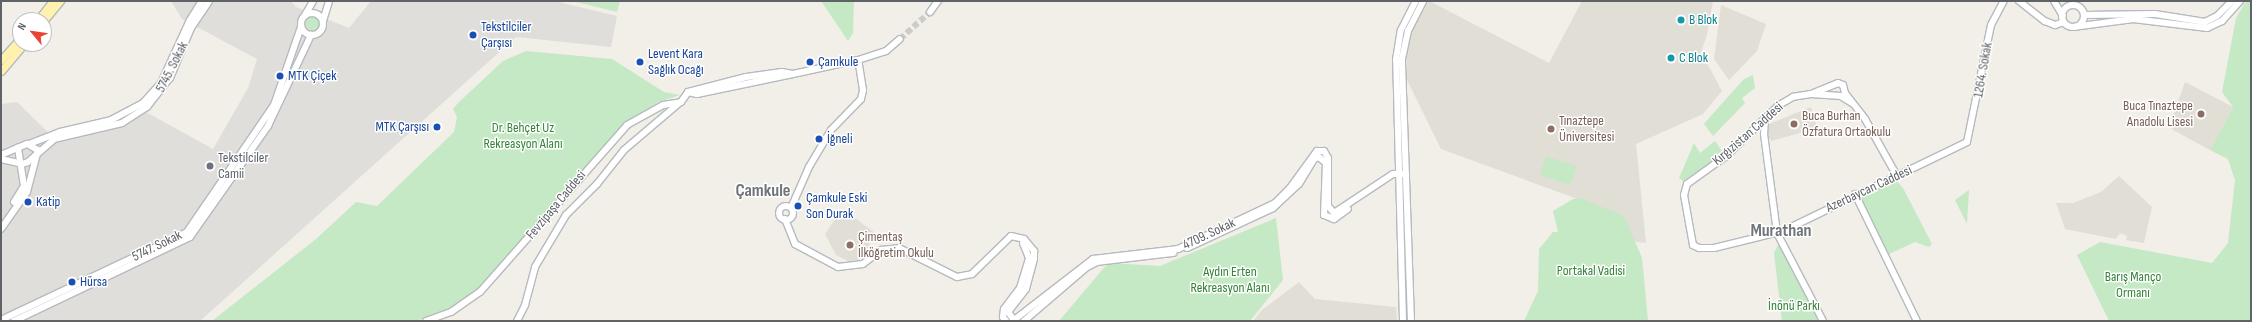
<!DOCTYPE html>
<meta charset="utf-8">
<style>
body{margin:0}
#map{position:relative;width:2252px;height:322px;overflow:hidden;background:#f1efe8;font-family:"Sofia Sans Condensed",sans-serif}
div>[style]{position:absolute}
.industrial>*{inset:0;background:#e0deda}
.education>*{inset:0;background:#e1ded6}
.green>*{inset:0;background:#c5e8c5;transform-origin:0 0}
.round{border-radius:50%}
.secondary-tunnel>*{height:6px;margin-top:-3px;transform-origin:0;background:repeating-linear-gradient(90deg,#ccccc8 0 6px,transparent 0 9px)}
.roads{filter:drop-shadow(1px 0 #b6babf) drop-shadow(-1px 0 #b6babf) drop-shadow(0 1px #b6babf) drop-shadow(0 -1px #b6babf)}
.secondary>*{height:6px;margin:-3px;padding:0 3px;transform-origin:3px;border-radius:3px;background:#fff}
.secondary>.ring{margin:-3px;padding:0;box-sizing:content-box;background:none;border:6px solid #fff;border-radius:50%}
.primary>*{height:7px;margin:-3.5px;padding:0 3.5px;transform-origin:3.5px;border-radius:3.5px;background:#fff2af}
.dots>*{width:11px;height:11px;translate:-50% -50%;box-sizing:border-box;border:2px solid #fff;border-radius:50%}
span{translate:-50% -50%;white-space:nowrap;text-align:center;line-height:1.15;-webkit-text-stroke:3px #fff;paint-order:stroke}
.culture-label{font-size:14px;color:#0d838f}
.left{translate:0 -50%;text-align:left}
.transit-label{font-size:14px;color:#164399}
.right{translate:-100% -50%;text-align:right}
.street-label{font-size:14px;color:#5f6368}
.education-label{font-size:14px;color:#785e54}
.park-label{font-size:14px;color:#348238}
.worship-label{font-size:14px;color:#5b616d}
.district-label{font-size:18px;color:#70757a;font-weight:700}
.frame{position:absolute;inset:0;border:2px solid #5f6368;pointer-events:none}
.north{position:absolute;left:12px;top:12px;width:40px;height:40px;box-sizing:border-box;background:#fff;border:1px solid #bfc1c3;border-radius:50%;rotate:299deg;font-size:11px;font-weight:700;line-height:16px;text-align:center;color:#5f6368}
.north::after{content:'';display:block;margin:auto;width:14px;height:18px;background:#ea4335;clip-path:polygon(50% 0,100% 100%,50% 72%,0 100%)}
</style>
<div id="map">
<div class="industrial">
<i style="clip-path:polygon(171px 1px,291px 1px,296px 7px,349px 28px,371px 1px,554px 1px,617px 16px,611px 47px,516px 37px,200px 321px,1px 321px,1px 104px,17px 102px,57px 141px,106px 131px,146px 112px,213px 149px,248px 88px,257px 59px,182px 19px)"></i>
</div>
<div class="education">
<i style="clip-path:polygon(1429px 1px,1549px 63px,1582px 1px,1713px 1px,1707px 35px,1699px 58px,1708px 65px,1722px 91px,1703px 114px,1636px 144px,1646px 243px,1632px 241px,1624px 216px,1441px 149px,1407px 80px,1406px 49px,1413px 28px)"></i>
<i style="clip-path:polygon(1721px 5px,1766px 24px,1757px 51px,1729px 80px,1714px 59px)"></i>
<i style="clip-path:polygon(2185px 82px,2233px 107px,2210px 150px,2173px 130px,2170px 125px)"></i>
<i style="clip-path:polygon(1811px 107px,1819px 134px,1800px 133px,1771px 141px,1768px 137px,1769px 124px)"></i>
<i style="clip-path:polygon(2119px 176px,2152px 207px,2144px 243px,2126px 240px,2127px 236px,2120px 233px,2116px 239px,2065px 229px,2056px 203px,2073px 203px,2101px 192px)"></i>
<i style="clip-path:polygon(840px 212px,851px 215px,875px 233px,863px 258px,850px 262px,836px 255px,825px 234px)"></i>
<i style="clip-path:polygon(1299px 282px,1315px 299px,1396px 307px,1397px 321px,1253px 321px,1262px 310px)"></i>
</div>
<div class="green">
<i style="clip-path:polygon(572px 1px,620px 1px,617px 12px)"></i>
<i style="clip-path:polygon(821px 1px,854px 1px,853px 33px,848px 41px)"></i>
<i style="clip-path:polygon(2246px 1px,2251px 1px,2251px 321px,2109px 321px,2077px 255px,2100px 242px,2212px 263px,2228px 243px,2235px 180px,2228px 159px,2210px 150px,2233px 107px,2222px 92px,2236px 18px)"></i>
<i class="round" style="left:306px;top:16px;width:14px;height:14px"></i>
<i style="clip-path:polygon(526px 51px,612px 59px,664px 92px,680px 95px,658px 102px,625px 125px,561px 194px,517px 252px,465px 303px,435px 317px,411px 321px,212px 321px,316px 239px,356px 202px,377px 206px,454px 132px,457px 117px,453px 109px,458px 103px,503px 61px)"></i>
<i style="clip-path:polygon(1753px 75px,1755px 88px,1742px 98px,1745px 103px,1713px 136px,1704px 124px,1709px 118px,1744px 79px)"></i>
<i style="clip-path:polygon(1715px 141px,1724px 154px,1683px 181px,1679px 178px,1694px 143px,1700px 153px)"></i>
<i style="left:1546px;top:156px;width:32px;height:20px;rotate:18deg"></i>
<i style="clip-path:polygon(1895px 179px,1903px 188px,1932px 244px,1929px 247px,1915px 242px,1885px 256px,1858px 196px)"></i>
<i style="clip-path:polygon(1969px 190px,1967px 224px,1955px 200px)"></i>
<i style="clip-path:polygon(1581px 198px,1624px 216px,1642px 258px,1648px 321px,1524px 321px,1538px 291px,1539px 249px,1553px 232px,1558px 232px,1553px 211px,1573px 199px)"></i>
<i style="clip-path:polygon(1276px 218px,1283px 280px,1250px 321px,1059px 321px,1108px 263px,1160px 266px)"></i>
<i style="clip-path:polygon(1779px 243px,1818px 321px,1782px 321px,1774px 253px)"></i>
</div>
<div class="secondary-tunnel">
<i style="left:900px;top:39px;width:40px;rotate:-42deg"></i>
</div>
<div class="roads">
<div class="secondary">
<i style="left:2019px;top:1px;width:33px;rotate:38deg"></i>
<i style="left:2045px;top:21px;width:11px;rotate:22deg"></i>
<i style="left:2055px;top:25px;width:9px;rotate:-18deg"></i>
<i style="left:2054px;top:1px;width:17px;rotate:59deg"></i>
<i class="ring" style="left:2062px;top:5px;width:16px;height:16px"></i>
<i style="left:930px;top:12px;width:14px;rotate:-54deg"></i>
<i class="ring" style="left:301px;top:13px;width:16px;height:16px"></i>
<i style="left:305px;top:15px;width:16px;rotate:-60deg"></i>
<i style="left:2084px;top:15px;width:71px;rotate:-0.8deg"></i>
<i style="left:2155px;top:14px;width:51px;rotate:9.1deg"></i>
<i style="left:2205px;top:22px;width:13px;rotate:-27deg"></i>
<i style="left:2217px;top:16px;width:21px;rotate:-45deg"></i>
<i style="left:323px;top:21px;width:21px;rotate:-73deg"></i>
<i style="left:2073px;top:27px;width:61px;rotate:-7.6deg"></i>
<i style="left:2133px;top:19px;width:75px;rotate:6.9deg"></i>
<i style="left:2207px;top:28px;width:17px;rotate:-25deg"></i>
<i style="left:2222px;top:21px;width:27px;rotate:-48deg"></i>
<i style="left:793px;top:74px;width:66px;rotate:-12.2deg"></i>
<i style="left:858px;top:60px;width:29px;rotate:-18deg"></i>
<i style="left:886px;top:51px;width:18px;rotate:-41deg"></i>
<i style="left:1811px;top:94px;width:18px;rotate:171deg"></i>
<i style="left:1793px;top:97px;width:16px;rotate:150deg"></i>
<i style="left:1779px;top:105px;width:74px;rotate:136.1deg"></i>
<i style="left:1726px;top:156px;width:48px;rotate:144.3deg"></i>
<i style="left:1687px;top:184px;width:11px;rotate:105deg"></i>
<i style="left:1684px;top:195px;width:51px;rotate:79.8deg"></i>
<i style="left:1693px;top:245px;width:7px;rotate:27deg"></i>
<i style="left:1699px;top:248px;width:15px"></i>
<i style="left:1714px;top:248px;width:71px;rotate:-13.8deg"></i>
<i style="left:1783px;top:231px;width:204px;rotate:-25.8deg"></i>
<i style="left:1967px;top:142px;width:119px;rotate:-78.4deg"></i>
<i style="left:1991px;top:25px;width:27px;rotate:-62deg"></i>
<i style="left:1852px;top:103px;width:13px;rotate:-148deg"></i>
<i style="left:1841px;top:96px;width:30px;rotate:-176deg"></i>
<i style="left:1811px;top:94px;width:29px;rotate:-22deg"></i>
<i style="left:1838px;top:83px;width:5px;rotate:22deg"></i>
<i style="left:1843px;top:85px;width:8px;rotate:76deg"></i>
<i style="left:1845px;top:93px;width:33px;rotate:52deg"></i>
<i style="left:1865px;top:119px;width:65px;rotate:60.7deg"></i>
<i style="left:1765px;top:117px;width:17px;rotate:93deg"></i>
<i style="left:1764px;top:134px;width:100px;rotate:82.5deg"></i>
<i style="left:1777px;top:233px;width:99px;rotate:62.4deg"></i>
<i style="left:29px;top:144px;width:33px;rotate:-21deg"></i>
<i style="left:60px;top:132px;width:52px;rotate:-13.2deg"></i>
<i style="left:111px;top:120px;width:36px;rotate:-28deg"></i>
<i style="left:143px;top:103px;width:27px;rotate:-48deg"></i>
<i style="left:161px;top:83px;width:69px;rotate:-65.3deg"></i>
<i style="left:190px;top:20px;width:22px;rotate:-58deg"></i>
<i style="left:1px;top:155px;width:28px;rotate:-23deg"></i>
<i style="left:27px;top:144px;width:13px;rotate:29deg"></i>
<i style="left:38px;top:150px;width:43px;rotate:104.7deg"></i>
<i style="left:27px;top:192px;width:45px;rotate:125.1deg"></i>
<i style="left:1px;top:159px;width:22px;rotate:13deg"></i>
<i style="left:22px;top:164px;width:6px;rotate:-18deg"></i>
<i style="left:28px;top:162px;width:35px;rotate:-41deg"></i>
<i style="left:54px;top:139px;width:70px;rotate:-13.2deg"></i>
<i style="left:122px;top:123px;width:30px;rotate:-33deg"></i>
<i style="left:147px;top:107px;width:37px;rotate:-52deg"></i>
<i style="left:170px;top:78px;width:54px;rotate:-67.2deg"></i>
<i style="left:191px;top:28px;width:32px;rotate:-56deg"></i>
<i style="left:1855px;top:194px;width:141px;rotate:64deg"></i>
<i style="left:14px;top:202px;width:19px;rotate:-58deg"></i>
<i style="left:24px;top:186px;width:39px;rotate:-99deg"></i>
<i class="ring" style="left:779px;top:206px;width:8px;height:8px"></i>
<i style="left:791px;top:208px;width:45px;rotate:-66.3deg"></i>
<i style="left:809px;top:167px;width:43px;rotate:-59.3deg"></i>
<i style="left:831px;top:130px;width:43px;rotate:-45.9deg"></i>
<i style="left:861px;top:99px;width:9px;rotate:-77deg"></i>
<i style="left:863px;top:90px;width:30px;rotate:-99deg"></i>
<i style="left:785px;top:219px;width:27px;rotate:68deg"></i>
<i style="left:795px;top:244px;width:49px;rotate:28.1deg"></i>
<i style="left:838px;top:267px;width:25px;rotate:-7deg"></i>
<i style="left:863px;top:264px;width:23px;rotate:-38deg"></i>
<i style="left:881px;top:250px;width:18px;rotate:-6deg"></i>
<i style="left:899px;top:248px;width:65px;rotate:26.6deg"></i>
<i style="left:957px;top:277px;width:15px;rotate:-11deg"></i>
<i style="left:972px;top:274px;width:54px;rotate:-44.3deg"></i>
<i style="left:1011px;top:236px;width:13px;rotate:13deg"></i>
<i style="left:1024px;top:239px;width:16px;rotate:50deg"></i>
<i style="left:1034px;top:251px;width:8px;rotate:90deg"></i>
<i style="left:1034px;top:259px;width:31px;rotate:105deg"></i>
<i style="left:1026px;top:289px;width:29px;rotate:128deg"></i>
<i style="left:1008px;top:312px;width:10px;rotate:53deg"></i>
<i style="left:1014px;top:320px;width:100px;rotate:-37.7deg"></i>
<i style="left:1093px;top:259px;width:86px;rotate:-6.7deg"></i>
<i style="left:1178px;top:249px;width:107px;rotate:-25.4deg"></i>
<i style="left:1275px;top:203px;width:21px;rotate:-45deg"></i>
<i style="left:1290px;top:188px;width:46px;rotate:-53.9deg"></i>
<i style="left:1317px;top:151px;width:7px"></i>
<i style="left:1324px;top:151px;width:8px;rotate:60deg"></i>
<i style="left:1328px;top:158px;width:48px;rotate:90deg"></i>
<i style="left:1328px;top:206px;width:9px;rotate:49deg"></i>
<i style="left:1334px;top:213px;width:71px;rotate:-33.5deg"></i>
<i style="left:1393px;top:174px;width:13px"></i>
<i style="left:1187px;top:248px;width:95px;rotate:-24.9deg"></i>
<i style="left:1273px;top:208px;width:35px;rotate:-43deg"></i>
<i style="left:1299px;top:184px;width:29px;rotate:-59deg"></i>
<i style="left:1314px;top:159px;width:5px;rotate:-22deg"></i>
<i style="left:1319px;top:157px;width:9px;rotate:41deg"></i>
<i style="left:1326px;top:163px;width:52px;rotate:92.2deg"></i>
<i style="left:1324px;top:215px;width:11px;rotate:22deg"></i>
<i style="left:1334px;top:219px;width:17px;rotate:-36deg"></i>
<i style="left:1px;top:320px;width:206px;rotate:-25.3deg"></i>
<i style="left:187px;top:232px;width:154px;rotate:-55.6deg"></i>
<i style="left:274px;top:105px;width:83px;rotate:-70.9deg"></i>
<i style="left:14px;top:321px;width:195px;rotate:-25.5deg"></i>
<i style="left:190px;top:237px;width:136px;rotate:-54.9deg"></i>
<i style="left:268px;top:126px;width:101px;rotate:-64.7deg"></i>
<i style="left:426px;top:321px;width:27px;rotate:-20deg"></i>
<i style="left:451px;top:312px;width:35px;rotate:-35deg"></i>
<i style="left:480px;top:292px;width:222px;rotate:-48.6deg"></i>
<i style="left:627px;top:125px;width:41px;rotate:-29.1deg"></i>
<i style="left:663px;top:105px;width:18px;rotate:-9deg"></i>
<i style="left:681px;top:102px;width:12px;rotate:-55deg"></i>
<i style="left:688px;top:92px;width:60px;rotate:-14.5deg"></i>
<i style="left:746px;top:77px;width:36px;rotate:-8deg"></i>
<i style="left:782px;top:72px;width:11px;rotate:10deg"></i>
<i style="left:793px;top:74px;width:98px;rotate:168.2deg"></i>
<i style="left:697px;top:94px;width:9px;rotate:-167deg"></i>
<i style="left:517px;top:321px;width:18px;rotate:-63deg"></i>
<i style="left:525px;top:305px;width:39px;rotate:-75deg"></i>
<i style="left:535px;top:267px;width:61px;rotate:-59.2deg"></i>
<i style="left:566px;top:215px;width:44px;rotate:-45deg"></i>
<i style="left:597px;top:184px;width:43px;rotate:-51.5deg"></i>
<i style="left:624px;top:150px;width:71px;rotate:-40.4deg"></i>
<i style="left:1006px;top:321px;width:5px;rotate:-127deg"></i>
<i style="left:1003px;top:317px;width:8px;rotate:-83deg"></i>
<i style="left:1004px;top:309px;width:26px;rotate:-53deg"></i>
<i style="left:1020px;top:288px;width:31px;rotate:-73deg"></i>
<i style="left:1029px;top:258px;width:16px;rotate:-112deg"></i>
<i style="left:1024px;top:321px;width:83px;rotate:-40.6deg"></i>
<i style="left:1087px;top:267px;width:11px;rotate:-27deg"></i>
<i style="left:1097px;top:262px;width:77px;rotate:-6.8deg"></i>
<i style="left:1403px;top:321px;width:261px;rotate:-91.5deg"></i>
<i style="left:1396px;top:60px;width:30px;rotate:-81deg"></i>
<i style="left:1401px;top:30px;width:33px;rotate:-63deg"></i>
<i style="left:1411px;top:321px;width:262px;rotate:-92deg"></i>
<i style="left:1402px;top:59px;width:29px;rotate:-78deg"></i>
<i style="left:1408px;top:31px;width:34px;rotate:-63deg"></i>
</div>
<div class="primary">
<i style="left:38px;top:20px;width:24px;rotate:-52deg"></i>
<i style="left:44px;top:20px;width:25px;rotate:-50deg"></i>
<i style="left:1px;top:60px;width:28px;rotate:-48deg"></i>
<i style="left:1px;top:71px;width:35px;rotate:-50deg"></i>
</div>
</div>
<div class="dots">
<i style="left:1681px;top:20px;background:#0f9aa8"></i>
<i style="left:473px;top:35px;background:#1a4fb4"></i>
<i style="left:1671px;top:58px;background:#0f9aa8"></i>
<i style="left:640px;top:62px;background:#1a4fb4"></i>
<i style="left:810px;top:62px;background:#1a4fb4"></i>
<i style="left:280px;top:76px;background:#1a4fb4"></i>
<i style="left:2201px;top:114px;background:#8d6e63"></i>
<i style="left:1794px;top:124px;background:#8d6e63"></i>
<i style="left:437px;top:127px;background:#1a4fb4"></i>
<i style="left:1551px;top:129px;background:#8d6e63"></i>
<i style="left:819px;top:139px;background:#1a4fb4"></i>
<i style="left:210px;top:166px;background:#6b7280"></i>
<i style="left:28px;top:202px;background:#1a4fb4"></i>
<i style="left:798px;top:206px;background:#1a4fb4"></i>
<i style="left:850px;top:245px;background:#8d6e63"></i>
<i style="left:72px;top:282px;background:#1a4fb4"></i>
</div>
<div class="culture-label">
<span class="left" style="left:1689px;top:20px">B Blok</span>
<span class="left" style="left:1679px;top:58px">C Blok</span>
</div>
<div class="transit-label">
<span class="left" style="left:481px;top:35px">Tekstilciler<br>Çarşısı</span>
<span class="left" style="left:648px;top:62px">Levent Kara<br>Sağlık Ocağı</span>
<span class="left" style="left:818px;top:62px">Çamkule</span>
<span class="left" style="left:288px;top:76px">MTK Çiçek</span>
<span class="right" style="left:429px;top:127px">MTK Çarşısı</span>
<span class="left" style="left:827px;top:139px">İğneli</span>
<span class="left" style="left:806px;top:206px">Çamkule Eski<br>Son Durak</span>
<span class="left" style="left:36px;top:202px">Katip</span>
<span class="left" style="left:80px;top:282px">Hürsa</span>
</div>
<div class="street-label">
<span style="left:172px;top:67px;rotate:-63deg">5745. Sokak</span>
<span style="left:1983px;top:70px;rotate:-80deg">1264. Sokak</span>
<span style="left:1748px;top:134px;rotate:-41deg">Kırgızistan Caddesi</span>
<span style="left:1869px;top:189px;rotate:-25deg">Azerbaycan Caddesi</span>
<span style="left:556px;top:205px;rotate:-50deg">Fevzipaşa Caddesi</span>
<span style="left:1209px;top:234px;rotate:-25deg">4709. Sokak</span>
<span style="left:157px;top:246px;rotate:-26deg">5747. Sokak</span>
</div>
<div class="education-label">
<span class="right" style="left:2193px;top:114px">Buca Tınaztepe<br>Anadolu Lisesi</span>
<span class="left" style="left:1802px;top:124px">Buca Burhan<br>Özfatura Ortaokulu</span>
<span class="left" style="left:1559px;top:129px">Tınaztepe<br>Üniversitesi</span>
<span class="left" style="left:858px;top:245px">Çimentaş<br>İlköğretim Okulu</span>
</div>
<div class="park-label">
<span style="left:523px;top:136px">Dr. Behçet Uz<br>Rekreasyon Alanı</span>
<span style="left:1591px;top:271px">Portakal Vadisi</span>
<span style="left:1230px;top:280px">Aydın Erten<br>Rekreasyon Alanı</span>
<span style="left:2133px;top:285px">Barış Manço<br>Ormanı</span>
<span style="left:1794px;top:306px">İnönü Parkı</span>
</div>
<div class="worship-label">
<span class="left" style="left:218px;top:166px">Tekstilciler<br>Camii</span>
</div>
<div class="district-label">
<span style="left:763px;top:191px">Çamkule</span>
<span style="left:1781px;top:231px">Murathan</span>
</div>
<div class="frame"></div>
<div class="north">N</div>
</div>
